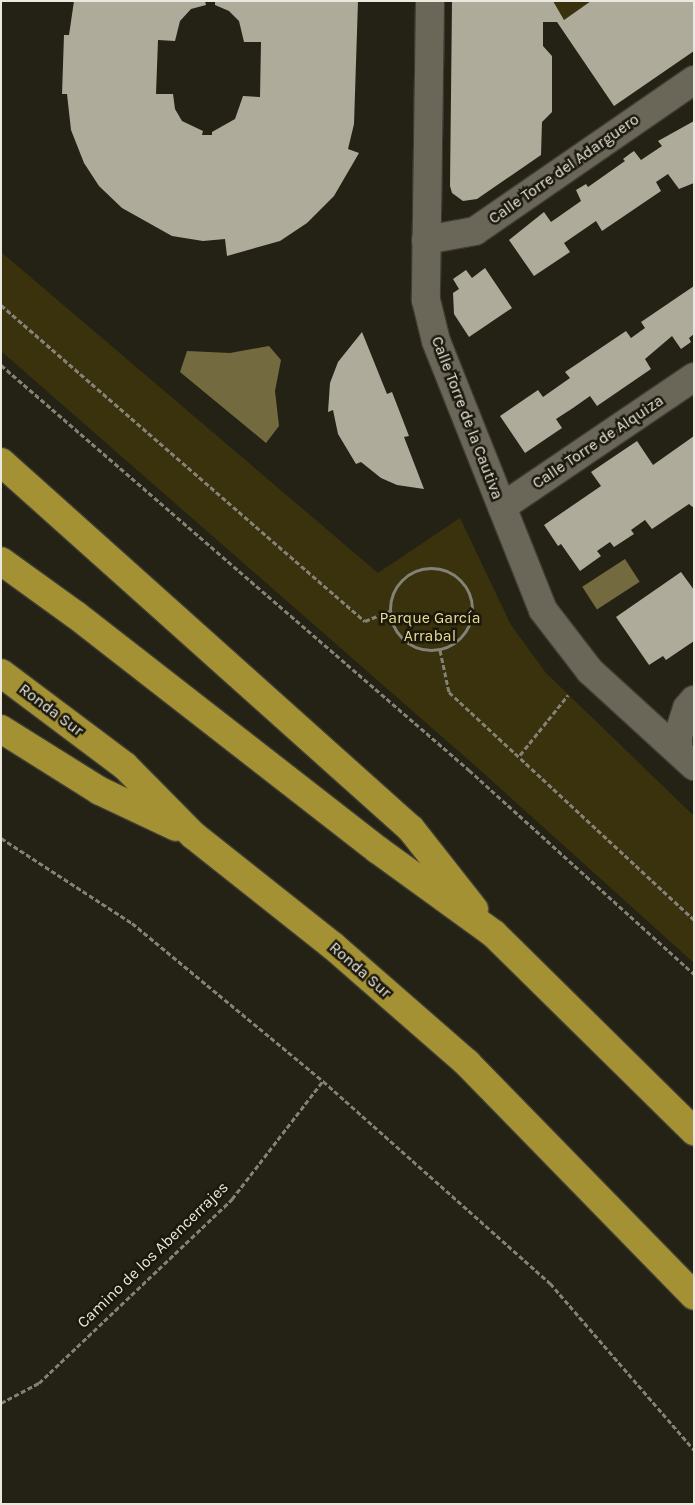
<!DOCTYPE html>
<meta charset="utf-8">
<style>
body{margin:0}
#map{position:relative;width:695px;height:1505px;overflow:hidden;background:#242215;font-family:Karla,sans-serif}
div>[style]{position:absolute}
.green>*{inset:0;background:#3a320c}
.water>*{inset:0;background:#736a40;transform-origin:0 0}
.building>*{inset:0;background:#aeab9a}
.path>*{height:3px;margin-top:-1.5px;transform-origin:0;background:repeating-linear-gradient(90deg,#848277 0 5px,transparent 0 7.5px)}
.path>.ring{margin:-1.5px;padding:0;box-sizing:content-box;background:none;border:3px solid #848277;border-radius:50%}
.roads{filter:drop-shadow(1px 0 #3e3c33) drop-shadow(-1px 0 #3e3c33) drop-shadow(0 1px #3e3c33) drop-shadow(0 -1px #3e3c33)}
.minor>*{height:28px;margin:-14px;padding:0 14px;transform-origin:14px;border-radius:14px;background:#6a6758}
.highway>*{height:28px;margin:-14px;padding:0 14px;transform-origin:14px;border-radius:14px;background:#a49134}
span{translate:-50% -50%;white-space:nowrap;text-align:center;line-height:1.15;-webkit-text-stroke:5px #1b180c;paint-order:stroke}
.street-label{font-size:16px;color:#eae8df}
.park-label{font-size:16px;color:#ebdc96}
.frame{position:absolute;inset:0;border:2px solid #eae8df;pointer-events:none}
</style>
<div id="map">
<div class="green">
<i style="clip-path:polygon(553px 1px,591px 1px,564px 20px)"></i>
<i style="clip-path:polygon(1px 252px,378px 573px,460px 518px,511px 625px,546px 673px,694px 816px,694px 963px,479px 769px,1px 351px)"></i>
</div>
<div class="water">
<i style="clip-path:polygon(269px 346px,281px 360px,275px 391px,279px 426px,266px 443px,180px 372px,187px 351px,230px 353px)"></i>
<i style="left:625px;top:559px;width:27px;height:51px;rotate:57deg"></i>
</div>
<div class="building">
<i style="clip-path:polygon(74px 1px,205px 1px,206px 5px,191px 9px,180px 21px,175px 41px,158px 40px,156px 94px,173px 94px,175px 109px,182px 121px,203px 131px,202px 135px,212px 135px,212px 132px,235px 119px,243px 96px,260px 97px,261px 42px,244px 42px,239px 21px,229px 11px,215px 5px,215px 1px,358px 1px,354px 124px,348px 149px,359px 153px,334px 196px,307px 223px,280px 241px,227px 256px,225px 239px,203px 241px,172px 236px,122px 208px,99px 186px,84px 163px,71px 130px,67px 94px,62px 94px,64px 35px,69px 35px)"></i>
<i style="clip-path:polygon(452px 1px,553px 1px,564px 20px,591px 1px,694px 1px,694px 51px,614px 106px,557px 22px,543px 22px,543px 46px,552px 56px,552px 112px,542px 122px,541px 155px,477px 199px,463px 201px,452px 193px,450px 186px)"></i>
<i style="clip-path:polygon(694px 121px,694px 183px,679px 189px,668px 174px,656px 182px,661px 191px,602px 231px,596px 221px,564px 243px,570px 252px,534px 276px,509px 240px,544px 212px,551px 222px,581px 201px,576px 190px,586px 184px,588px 187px,625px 161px,623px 159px,631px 153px,634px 151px,641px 160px,662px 146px,658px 141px)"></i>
<i style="clip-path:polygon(485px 268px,512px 308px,469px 337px,454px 314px,453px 293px,459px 289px,453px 279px,466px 270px,472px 278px)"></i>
<i style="clip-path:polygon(694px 286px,694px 334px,689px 338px,691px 342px,681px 349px,672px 336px,645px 359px,651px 369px,597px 406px,590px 396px,573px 408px,556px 419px,562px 428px,525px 453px,500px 416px,538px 390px,543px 397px,570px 378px,565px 372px,626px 331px,631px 338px,645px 328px,641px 322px)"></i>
<i style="clip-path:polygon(362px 332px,387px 394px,392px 392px,409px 436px,404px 437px,424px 489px,397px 485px,381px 478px,361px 462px,356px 464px,338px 434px,333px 410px,328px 412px,330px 383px,338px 362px)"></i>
<i style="clip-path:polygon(694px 436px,694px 508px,689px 504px,652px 529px,645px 520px,631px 530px,634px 534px,614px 547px,610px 542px,597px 551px,601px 556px,580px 571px,561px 544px,558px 546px,544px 525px,601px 486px,591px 472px,637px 441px,653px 465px)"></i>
<i style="clip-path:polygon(681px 572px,694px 590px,694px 641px,666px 660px,663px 656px,649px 665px,616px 617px)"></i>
</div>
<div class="path">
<i style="left:1px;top:305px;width:482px;rotate:41deg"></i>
<i style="left:365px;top:621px;width:27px;rotate:-22deg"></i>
<i style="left:1px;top:365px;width:619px;rotate:40.87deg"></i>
<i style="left:469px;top:770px;width:304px;rotate:42.2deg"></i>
<i class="ring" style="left:390px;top:568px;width:79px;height:79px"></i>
<i style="left:440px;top:650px;width:43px;rotate:77.9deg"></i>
<i style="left:449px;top:692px;width:335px;rotate:42.9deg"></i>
<i style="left:520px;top:755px;width:77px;rotate:-51.3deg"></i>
<i style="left:1px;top:838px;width:156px;rotate:33deg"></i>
<i style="left:132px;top:923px;width:248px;rotate:39.6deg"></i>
<i style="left:323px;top:1081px;width:304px;rotate:41.7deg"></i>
<i style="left:550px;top:1283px;width:221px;rotate:49.2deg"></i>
<i style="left:1px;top:1403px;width:43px;rotate:-27.8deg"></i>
<i style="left:39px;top:1383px;width:267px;rotate:-43.6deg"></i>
<i style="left:232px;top:1199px;width:149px;rotate:-52.4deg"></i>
</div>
<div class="roads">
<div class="minor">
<i style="left:430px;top:1px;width:299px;rotate:90.8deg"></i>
<i style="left:426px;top:300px;width:42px;rotate:76.3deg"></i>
<i style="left:436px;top:341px;width:289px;rotate:68.3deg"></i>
<i style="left:543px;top:610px;width:77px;rotate:52.4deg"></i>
<i style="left:590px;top:671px;width:141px;rotate:42.4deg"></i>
<i style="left:426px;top:240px;width:50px;rotate:-10.4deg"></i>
<i style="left:475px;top:231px;width:266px;rotate:-34.6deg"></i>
<i style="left:502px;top:507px;width:232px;rotate:-34.1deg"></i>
<i style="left:678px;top:751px;width:15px;rotate:-90deg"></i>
<i style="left:678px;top:736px;width:29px;rotate:-72deg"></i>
<i style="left:687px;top:708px;width:11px;rotate:-49deg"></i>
</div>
<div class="highway">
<i style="left:1px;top:462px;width:550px;rotate:41.83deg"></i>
<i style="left:411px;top:829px;width:102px;rotate:51.8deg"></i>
<i style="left:1px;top:561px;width:92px;rotate:35.8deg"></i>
<i style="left:76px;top:615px;width:383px;rotate:37.9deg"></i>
<i style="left:378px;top:850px;width:143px;rotate:35.9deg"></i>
<i style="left:494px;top:934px;width:281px;rotate:44.6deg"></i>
<i style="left:1px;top:673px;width:155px;rotate:36.9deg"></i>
<i style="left:125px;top:766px;width:97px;rotate:45.4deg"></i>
<i style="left:193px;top:835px;width:179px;rotate:38.4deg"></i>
<i style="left:333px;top:946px;width:178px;rotate:41.1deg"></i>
<i style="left:467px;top:1063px;width:325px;rotate:45.7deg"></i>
<i style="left:1px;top:729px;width:117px;rotate:32.1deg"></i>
<i style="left:100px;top:791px;width:84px;rotate:25.3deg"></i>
</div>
</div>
<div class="street-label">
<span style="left:564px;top:169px;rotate:-35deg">Calle Torre del Adarguero</span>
<span style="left:467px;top:418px;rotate:69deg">Calle Torre de la Cautiva</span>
<span style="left:598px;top:442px;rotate:-34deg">Calle Torre de Alquiza</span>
<span style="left:51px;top:710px;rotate:37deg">Ronda Sur</span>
<span style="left:360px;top:970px;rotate:41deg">Ronda Sur</span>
<span style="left:153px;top:1255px;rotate:-44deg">Camino de los Abencerrajes</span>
</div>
<div class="park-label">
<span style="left:430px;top:627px">Parque García<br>Arrabal</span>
</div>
<div class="frame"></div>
</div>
